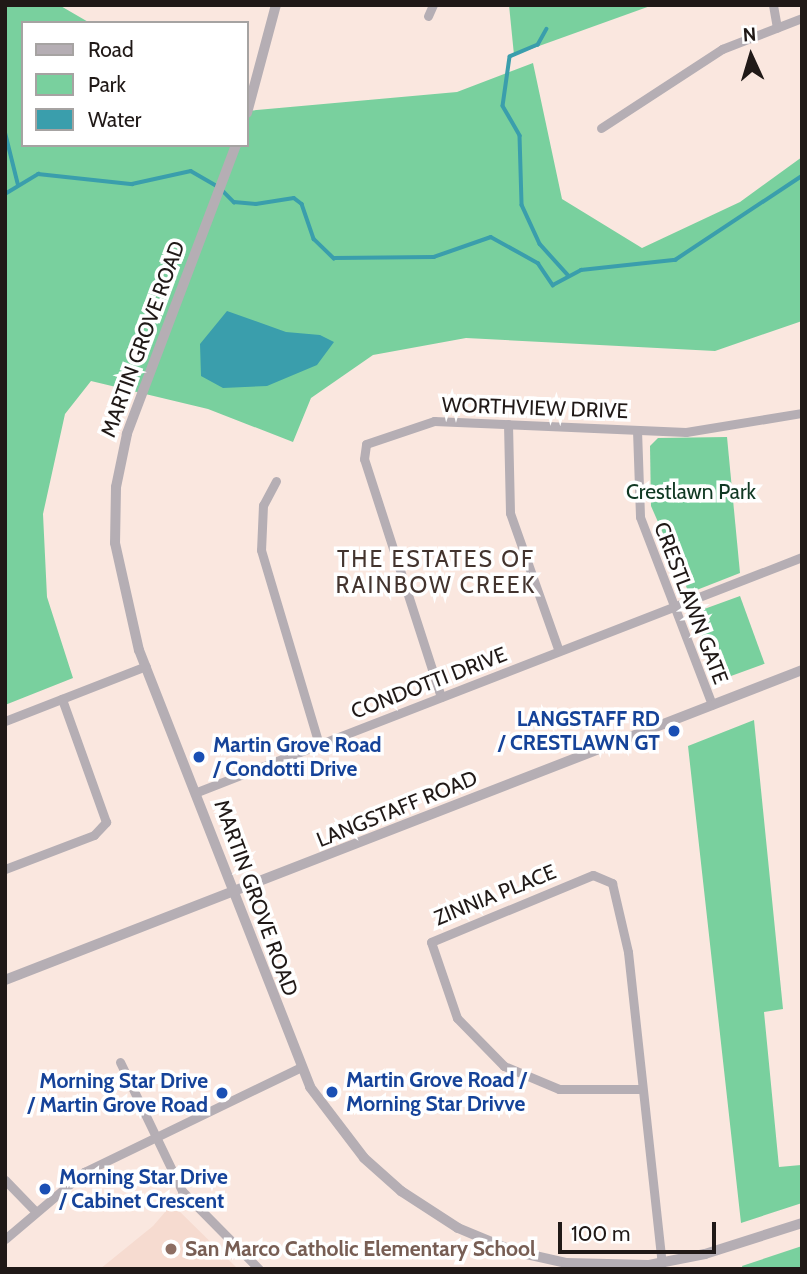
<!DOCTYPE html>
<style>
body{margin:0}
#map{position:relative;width:807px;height:1274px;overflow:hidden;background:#fae7df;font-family:Cabin,sans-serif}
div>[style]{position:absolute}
.built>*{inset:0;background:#f6dbd0}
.green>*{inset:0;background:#79d09e;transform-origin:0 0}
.water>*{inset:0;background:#3a9eac}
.stream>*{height:3.5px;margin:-1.75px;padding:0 1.75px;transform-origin:1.75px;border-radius:1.75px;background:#3a9eac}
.minor>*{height:9px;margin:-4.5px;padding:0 4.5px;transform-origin:4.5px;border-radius:4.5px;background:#b5aeb4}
.tertiary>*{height:10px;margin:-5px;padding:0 5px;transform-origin:5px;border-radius:5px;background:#b5aeb4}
.dots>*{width:19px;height:19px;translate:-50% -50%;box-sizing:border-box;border:4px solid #fff;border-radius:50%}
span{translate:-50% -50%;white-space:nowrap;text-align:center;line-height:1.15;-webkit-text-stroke:7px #fff;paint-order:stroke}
.street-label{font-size:21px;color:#201917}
.park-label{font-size:21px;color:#103823}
.transit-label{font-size:21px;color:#164399;font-weight:700}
.right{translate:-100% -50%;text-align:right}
.left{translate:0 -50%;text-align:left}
.education-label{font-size:21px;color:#785e54;font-weight:700}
.neighbourhood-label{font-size:23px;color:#43342e;letter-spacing:2px}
.frame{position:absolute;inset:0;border:7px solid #201917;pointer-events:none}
.legend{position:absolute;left:21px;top:21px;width:228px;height:126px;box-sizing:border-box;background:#fff;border:2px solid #a6a3a2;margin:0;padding:9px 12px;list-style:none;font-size:21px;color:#201917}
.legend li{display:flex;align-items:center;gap:14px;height:35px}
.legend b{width:35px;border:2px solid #a6a3a2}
.north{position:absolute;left:716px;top:21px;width:70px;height:70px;-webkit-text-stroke:5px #fff;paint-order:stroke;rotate:356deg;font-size:19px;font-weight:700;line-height:28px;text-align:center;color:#201917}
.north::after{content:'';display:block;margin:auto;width:24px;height:32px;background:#201917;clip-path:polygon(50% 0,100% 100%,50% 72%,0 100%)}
.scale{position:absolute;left:558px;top:1222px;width:158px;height:32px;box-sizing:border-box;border:4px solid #201917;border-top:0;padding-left:9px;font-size:21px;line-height:24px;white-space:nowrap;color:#201917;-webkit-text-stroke:5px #fff;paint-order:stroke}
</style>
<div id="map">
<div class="built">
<i style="clip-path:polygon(172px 1204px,238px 1269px,100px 1269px,153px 1226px)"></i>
</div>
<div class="green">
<i style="clip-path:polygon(5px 5px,59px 5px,90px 23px,23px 23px,23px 145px,247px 145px,247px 111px,457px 92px,533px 63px,562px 199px,642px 248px,740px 202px,802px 157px,802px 321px,715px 351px,466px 338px,373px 355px,311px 398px,293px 442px,208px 409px,91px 381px,65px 414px,43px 514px,47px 597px,73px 678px,5px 705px)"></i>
<i style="clip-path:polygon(509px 5px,653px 5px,514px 55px)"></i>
<i style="clip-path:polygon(727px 437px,740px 573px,689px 593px,651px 506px,650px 446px,658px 438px)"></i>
<i style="left:740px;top:596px;width:72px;height:49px;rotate:70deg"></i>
<i style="clip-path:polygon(754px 720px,783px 1009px,764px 1012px,779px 1167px,801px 1165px,802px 1203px,741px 1223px,688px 746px)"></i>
<i style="clip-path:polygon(802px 1246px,802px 1269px,743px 1269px,742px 1266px)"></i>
</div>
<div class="water">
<i style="clip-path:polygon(227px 311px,286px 332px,320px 335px,334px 342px,317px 365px,267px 386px,223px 388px,201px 376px,200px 344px)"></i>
</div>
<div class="stream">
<i style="left:547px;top:29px;width:18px;rotate:119deg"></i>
<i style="left:538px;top:45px;width:30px;rotate:157deg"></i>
<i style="left:510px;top:57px;width:49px;rotate:98.1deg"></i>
<i style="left:503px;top:106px;width:34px;rotate:60deg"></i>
<i style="left:520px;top:136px;width:69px;rotate:88.3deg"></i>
<i style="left:522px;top:205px;width:43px;rotate:65.2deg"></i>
<i style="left:540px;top:244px;width:42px;rotate:47.9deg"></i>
<i style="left:5px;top:131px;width:54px;rotate:76deg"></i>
<i style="left:223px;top:191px;width:16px;rotate:45deg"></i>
<i style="left:234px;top:202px;width:22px;rotate:5deg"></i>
<i style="left:256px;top:204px;width:38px;rotate:-9deg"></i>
<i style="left:294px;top:198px;width:10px;rotate:37deg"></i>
<i style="left:302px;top:204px;width:37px;rotate:71deg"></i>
<i style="left:314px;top:239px;width:28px;rotate:44deg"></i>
<i style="left:334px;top:258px;width:100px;rotate:-0.6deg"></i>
<i style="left:434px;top:257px;width:60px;rotate:-19.3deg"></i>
<i style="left:491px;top:237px;width:54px;rotate:29deg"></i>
<i style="left:538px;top:263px;width:27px;rotate:56deg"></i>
<i style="left:553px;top:285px;width:32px;rotate:-28deg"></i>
<i style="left:581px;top:270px;width:95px;rotate:-6.1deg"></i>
<i style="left:675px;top:260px;width:152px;rotate:-33.5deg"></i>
<i style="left:5px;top:194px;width:39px;rotate:-31deg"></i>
<i style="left:38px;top:174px;width:95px;rotate:6.1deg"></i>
<i style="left:132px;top:184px;width:60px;rotate:-12.4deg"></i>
<i style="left:191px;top:171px;width:30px;rotate:30deg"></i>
</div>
<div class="minor">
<i style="left:773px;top:5px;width:23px;rotate:80deg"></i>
<i style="left:428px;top:16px;width:12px;rotate:-66deg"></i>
<i style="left:601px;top:128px;width:145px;rotate:-33.1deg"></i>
<i style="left:722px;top:49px;width:86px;rotate:-21.2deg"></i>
<i style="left:508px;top:424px;width:89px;rotate:88.7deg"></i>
<i style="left:510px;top:513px;width:146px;rotate:70.5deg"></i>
<i style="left:637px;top:430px;width:87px;rotate:88deg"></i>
<i style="left:640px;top:517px;width:201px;rotate:69deg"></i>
<i style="left:276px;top:481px;width:27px;rotate:118deg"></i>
<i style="left:263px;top:505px;width:45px;rotate:92.5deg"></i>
<i style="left:261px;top:550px;width:202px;rotate:73.4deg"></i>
<i style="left:441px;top:697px;width:250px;rotate:-107.9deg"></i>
<i style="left:364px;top:459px;width:15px;rotate:-82deg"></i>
<i style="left:366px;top:444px;width:72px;rotate:-18.7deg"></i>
<i style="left:434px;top:421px;width:252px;rotate:2.5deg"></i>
<i style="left:686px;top:432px;width:118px;rotate:-9.3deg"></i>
<i style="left:5px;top:721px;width:151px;rotate:-21.3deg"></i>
<i style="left:197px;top:792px;width:649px;rotate:-21.23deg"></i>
<i style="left:5px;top:869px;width:95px;rotate:-20.9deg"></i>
<i style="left:94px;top:835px;width:18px;rotate:-47deg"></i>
<i style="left:106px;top:822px;width:131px;rotate:-109.7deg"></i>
<i style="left:120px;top:1062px;width:143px;rotate:64.3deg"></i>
<i style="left:182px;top:1191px;width:110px;rotate:45.4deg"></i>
<i style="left:642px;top:1089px;width:83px;rotate:180deg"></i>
<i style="left:559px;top:1089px;width:60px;rotate:-157.3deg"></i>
<i style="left:504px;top:1066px;width:67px;rotate:-134.4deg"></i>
<i style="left:457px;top:1018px;width:80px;rotate:-108.9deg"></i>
<i style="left:431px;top:942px;width:175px;rotate:-22.5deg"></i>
<i style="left:593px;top:875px;width:21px;rotate:23deg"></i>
<i style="left:612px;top:883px;width:71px;rotate:76.9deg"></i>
<i style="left:628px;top:952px;width:313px;rotate:83.8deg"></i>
<i style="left:5px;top:1180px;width:43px;rotate:45.9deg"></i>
<i style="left:5px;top:1239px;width:104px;rotate:-40.3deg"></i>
<i style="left:84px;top:1172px;width:241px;rotate:-25.8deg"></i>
</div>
<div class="tertiary">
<i style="left:247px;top:113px;width:112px;rotate:-75deg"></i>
<i style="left:236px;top:145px;width:309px;rotate:110.7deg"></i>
<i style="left:127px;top:434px;width:54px;rotate:101.7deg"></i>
<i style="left:116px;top:487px;width:56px;rotate:91deg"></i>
<i style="left:115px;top:543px;width:110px;rotate:77.4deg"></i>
<i style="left:139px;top:650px;width:469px;rotate:68.6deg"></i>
<i style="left:310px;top:1087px;width:89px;rotate:52.7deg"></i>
<i style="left:364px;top:1158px;width:50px;rotate:41.7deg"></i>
<i style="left:401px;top:1191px;width:68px;rotate:33deg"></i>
<i style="left:458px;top:1228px;width:60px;rotate:22.7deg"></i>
<i style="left:513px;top:1251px;width:54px;rotate:12.8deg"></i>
<i style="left:566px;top:1263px;width:83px;rotate:1.4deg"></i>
<i style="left:649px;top:1265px;width:57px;rotate:-11.1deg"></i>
<i style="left:705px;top:1254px;width:102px;rotate:-17.7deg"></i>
<i style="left:5px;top:980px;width:855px;rotate:-21.25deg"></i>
</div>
<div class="dots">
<i style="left:674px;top:731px;background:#1a4fb4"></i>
<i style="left:199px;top:757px;background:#1a4fb4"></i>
<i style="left:332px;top:1092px;background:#1a4fb4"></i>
<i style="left:222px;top:1093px;background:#1a4fb4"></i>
<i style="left:45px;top:1189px;background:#1a4fb4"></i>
<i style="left:171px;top:1249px;background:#8d6e63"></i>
</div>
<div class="street-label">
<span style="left:143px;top:339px;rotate:-70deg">MARTIN GROVE ROAD</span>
<span style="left:535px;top:408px;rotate:2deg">WORTHVIEW DRIVE</span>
<span style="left:691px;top:603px;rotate:69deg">CRESTLAWN GATE</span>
<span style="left:429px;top:683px;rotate:-21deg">CONDOTTI DRIVE</span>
<span style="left:397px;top:809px;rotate:-22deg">LANGSTAFF ROAD</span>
<span style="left:495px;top:895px;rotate:-22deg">ZINNIA PLACE</span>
<span style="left:256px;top:898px;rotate:70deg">MARTIN GROVE ROAD</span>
</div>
<div class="park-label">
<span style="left:691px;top:492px">Crestlawn Park</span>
</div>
<div class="transit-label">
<span class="right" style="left:660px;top:731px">LANGSTAFF RD<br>/ CRESTLAWN GT</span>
<span class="left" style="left:213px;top:757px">Martin Grove Road<br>/ Condotti Drive</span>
<span class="left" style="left:346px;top:1092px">Martin Grove Road /<br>Morning Star Drivve</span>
<span class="right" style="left:208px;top:1093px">Morning Star Drive<br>/ Martin Grove Road</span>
<span class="left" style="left:59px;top:1189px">Morning Star Drive<br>/ Cabinet Crescent</span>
</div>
<div class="education-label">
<span class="left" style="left:185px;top:1249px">San Marco Catholic Elementary School</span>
</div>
<div class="neighbourhood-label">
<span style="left:436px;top:572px">THE ESTATES OF<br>RAINBOW CREEK</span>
</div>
<div class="frame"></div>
<ul class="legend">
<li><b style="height:9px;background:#b5aeb4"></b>Road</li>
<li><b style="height:19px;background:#79d09e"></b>Park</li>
<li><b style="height:19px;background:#3a9eac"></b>Water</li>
</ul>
<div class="north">N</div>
<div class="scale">100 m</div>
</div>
